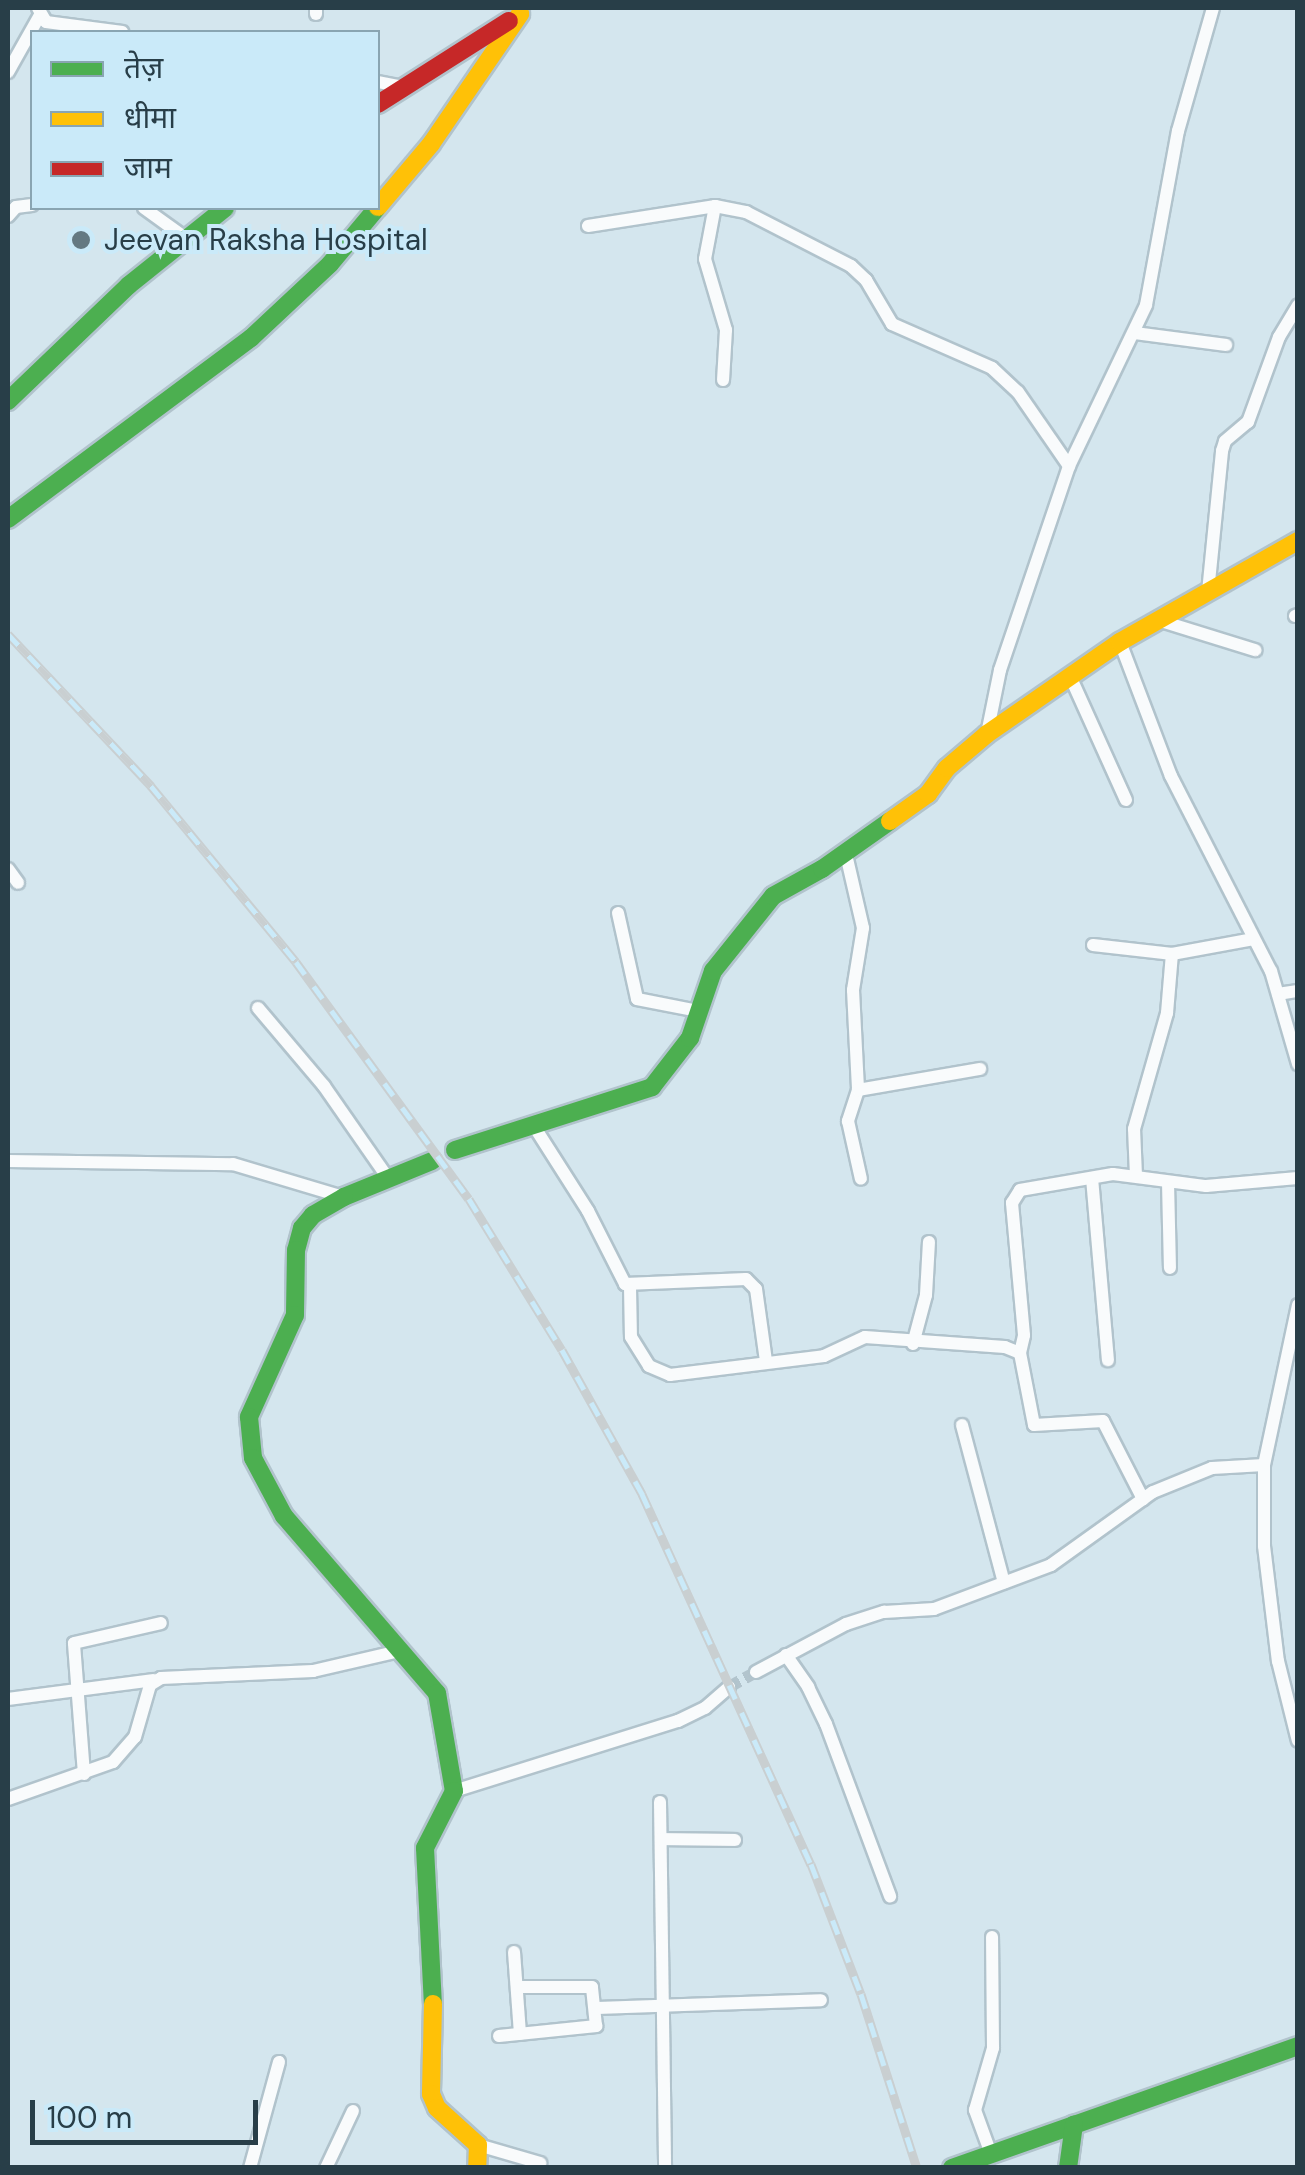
<!DOCTYPE html>
<meta charset="utf-8">
<style>
body{margin:0}
#map{position:relative;width:1305px;height:2175px;overflow:hidden;background:#d4e6ee;font-family:"DM Sans","Noto Sans Devanagari",sans-serif}
div>[style]{position:absolute}
.street-tunnel>*{height:12px;margin-top:-6px;transform-origin:0;background:repeating-linear-gradient(90deg,#b2c4cd 0 12px,transparent 0 18px)}
.roads{filter:drop-shadow(2px 0 #b1c3cc) drop-shadow(-2px 0 #b1c3cc) drop-shadow(0 2px #b1c3cc) drop-shadow(0 -2px #b1c3cc)}
.street>*{height:12px;margin:-6px;padding:0 6px;transform-origin:6px;border-radius:6px;background:#f9fbfc}
.fast>*{height:18px;margin:-9px;padding:0 9px;transform-origin:9px;border-radius:9px;background:#4caf50}
.slow>*{height:18px;margin:-9px;padding:0 9px;transform-origin:9px;border-radius:9px;background:#ffc107}
.jam>*{height:18px;margin:-9px;padding:0 9px;transform-origin:9px;border-radius:9px;background:#c62828}
.rail>*{height:9px;margin-top:-4.5px;transform-origin:0;background:repeating-linear-gradient(90deg,#caeaf9 0 15px,#c9cfd1 0 30px);box-sizing:border-box;border-block:2px solid #c9cfd1}
.dots>*{width:28px;height:28px;translate:-50% -50%;box-sizing:border-box;border:5px solid #caeaf9;border-radius:50%}
span{translate:-50% -50%;white-space:nowrap;text-align:center;line-height:1.15;-webkit-text-stroke:8px #caeaf9;paint-order:stroke}
.poi-label{font-size:30px;color:#283e48}
.left{translate:0 -50%;text-align:left}
.frame{position:absolute;inset:0;border:10px solid #283e48;pointer-events:none}
.legend{position:absolute;left:30px;top:30px;width:350px;height:180px;box-sizing:border-box;background:#caeaf9;border:2px solid #89a5b2;margin:0;padding:12px 18px;list-style:none;font-size:30px;color:#283e48}
.legend li{display:flex;align-items:center;gap:20px;height:50px}
.legend b{width:50px;border:2px solid #89a5b2}
.scale{position:absolute;left:30px;top:2100px;width:228px;height:45px;box-sizing:border-box;border:5px solid #283e48;border-top:0;padding-left:12px;font-size:30px;line-height:35px;white-space:nowrap;color:#283e48;-webkit-text-stroke:8px #caeaf9;paint-order:stroke}
</style>
<div id="map">
<div class="street-tunnel">
<i style="left:729px;top:1687px;width:31px;rotate:-29deg"></i>
</div>
<div class="roads">
<div class="street">
<i style="left:38px;top:8px;width:16px;rotate:60deg"></i>
<i style="left:46px;top:22px;width:77px;rotate:7.5deg"></i>
<i style="left:316px;top:14px;width:6px;rotate:-90deg"></i>
<i style="left:8px;top:72px;width:65px;rotate:-60.7deg"></i>
<i style="left:378px;top:82px;width:26px;rotate:11deg"></i>
<i style="left:715px;top:206px;width:54px;rotate:100.7deg"></i>
<i style="left:705px;top:259px;width:74px;rotate:73.5deg"></i>
<i style="left:726px;top:330px;width:50px;rotate:93.4deg"></i>
<i style="left:144px;top:208px;width:49px;rotate:35.9deg"></i>
<i style="left:8px;top:216px;width:12px;rotate:-48deg"></i>
<i style="left:16px;top:207px;width:16px;rotate:-7deg"></i>
<i style="left:588px;top:226px;width:129px;rotate:-8.9deg"></i>
<i style="left:715px;top:206px;width:32px;rotate:11deg"></i>
<i style="left:746px;top:212px;width:118px;rotate:27.2deg"></i>
<i style="left:851px;top:266px;width:21px;rotate:43deg"></i>
<i style="left:866px;top:280px;width:51px;rotate:59.4deg"></i>
<i style="left:892px;top:324px;width:109px;rotate:23.7deg"></i>
<i style="left:992px;top:368px;width:35px;rotate:43deg"></i>
<i style="left:1018px;top:392px;width:90px;rotate:55.4deg"></i>
<i style="left:1135px;top:333px;width:92px;rotate:7.5deg"></i>
<i style="left:1208px;top:592px;width:142px;rotate:-84.3deg"></i>
<i style="left:1222px;top:451px;width:10px;rotate:-73deg"></i>
<i style="left:1225px;top:441px;width:30px;rotate:-40deg"></i>
<i style="left:1248px;top:422px;width:90px;rotate:-70deg"></i>
<i style="left:1279px;top:337px;width:37px;rotate:-59deg"></i>
<i style="left:1295px;top:616px;width:3px;rotate:-18deg"></i>
<i style="left:1158px;top:620px;width:102px;rotate:17.2deg"></i>
<i style="left:1120px;top:642px;width:143px;rotate:69.2deg"></i>
<i style="left:1171px;top:776px;width:219px;rotate:62.9deg"></i>
<i style="left:1271px;top:971px;width:97px;rotate:73.8deg"></i>
<i style="left:1070px;top:676px;width:136px;rotate:65.7deg"></i>
<i style="left:987px;top:734px;width:65px;rotate:-78.5deg"></i>
<i style="left:1000px;top:670px;width:215px;rotate:-71.3deg"></i>
<i style="left:1069px;top:466px;width:178px;rotate:-64.4deg"></i>
<i style="left:1146px;top:305px;width:177px;rotate:-79.6deg"></i>
<i style="left:1178px;top:131px;width:128px;rotate:-74.1deg"></i>
<i style="left:845px;top:850px;width:80px;rotate:77deg"></i>
<i style="left:863px;top:928px;width:63px;rotate:99.2deg"></i>
<i style="left:853px;top:990px;width:100px;rotate:87.1deg"></i>
<i style="left:858px;top:1090px;width:33px;rotate:108deg"></i>
<i style="left:848px;top:1121px;width:59px;rotate:77.4deg"></i>
<i style="left:8px;top:869px;width:17px;rotate:54deg"></i>
<i style="left:618px;top:913px;width:88px;rotate:77.5deg"></i>
<i style="left:637px;top:999px;width:63px;rotate:11deg"></i>
<i style="left:1093px;top:945px;width:80px;rotate:6.5deg"></i>
<i style="left:1172px;top:954px;width:83px;rotate:-10.4deg"></i>
<i style="left:1278px;top:994px;width:20px;rotate:-9deg"></i>
<i style="left:258px;top:1008px;width:102px;rotate:49.8deg"></i>
<i style="left:324px;top:1086px;width:112px;rotate:55.2deg"></i>
<i style="left:858px;top:1090px;width:124px;rotate:-9.8deg"></i>
<i style="left:532px;top:1123px;width:104px;rotate:57.5deg"></i>
<i style="left:588px;top:1211px;width:82px;rotate:63.1deg"></i>
<i style="left:625px;top:1284px;width:121px;rotate:-2.4deg"></i>
<i style="left:746px;top:1279px;width:14px;rotate:45deg"></i>
<i style="left:756px;top:1289px;width:73px;rotate:82.1deg"></i>
<i style="left:8px;top:1161px;width:225px;rotate:0.8deg"></i>
<i style="left:233px;top:1164px;width:116px;rotate:16.6deg"></i>
<i style="left:1136px;top:1176px;width:47px;rotate:-92.4deg"></i>
<i style="left:1134px;top:1129px;width:121px;rotate:-74.1deg"></i>
<i style="left:1167px;top:1013px;width:59px;rotate:-85.2deg"></i>
<i style="left:1092px;top:1178px;width:183px;rotate:85deg"></i>
<i style="left:1168px;top:1182px;width:86px;rotate:88.7deg"></i>
<i style="left:630px;top:1287px;width:50px;rotate:88.9deg"></i>
<i style="left:631px;top:1337px;width:34px;rotate:58deg"></i>
<i style="left:649px;top:1366px;width:23px;rotate:23deg"></i>
<i style="left:670px;top:1375px;width:155px;rotate:-7deg"></i>
<i style="left:824px;top:1356px;width:45px;rotate:-24.9deg"></i>
<i style="left:865px;top:1337px;width:140px;rotate:4.1deg"></i>
<i style="left:1005px;top:1347px;width:16px;rotate:22deg"></i>
<i style="left:1020px;top:1353px;width:73px;rotate:79deg"></i>
<i style="left:1034px;top:1425px;width:69px;rotate:-3.3deg"></i>
<i style="left:1103px;top:1421px;width:88px;rotate:62.9deg"></i>
<i style="left:1298px;top:1305px;width:164px;rotate:102deg"></i>
<i style="left:1264px;top:1465px;width:81px;rotate:90deg"></i>
<i style="left:1264px;top:1546px;width:116px;rotate:83.1deg"></i>
<i style="left:1278px;top:1661px;width:82px;rotate:76deg"></i>
<i style="left:913px;top:1344px;width:51px;rotate:-75.1deg"></i>
<i style="left:926px;top:1295px;width:53px;rotate:-86.8deg"></i>
<i style="left:1020px;top:1353px;width:18px;rotate:-77deg"></i>
<i style="left:1024px;top:1335px;width:133px;rotate:-95.2deg"></i>
<i style="left:1012px;top:1203px;width:15px;rotate:-58deg"></i>
<i style="left:1020px;top:1190px;width:94px;rotate:-9.8deg"></i>
<i style="left:1113px;top:1174px;width:94px;rotate:7.4deg"></i>
<i style="left:1206px;top:1186px;width:92px;rotate:-5deg"></i>
<i style="left:962px;top:1425px;width:163px;rotate:75.1deg"></i>
<i style="left:786px;top:1655px;width:39px;rotate:55deg"></i>
<i style="left:808px;top:1687px;width:41px;rotate:64.1deg"></i>
<i style="left:826px;top:1724px;width:184px;rotate:69.6deg"></i>
<i style="left:756px;top:1672px;width:102px;rotate:-28.1deg"></i>
<i style="left:846px;top:1624px;width:40px;rotate:-18deg"></i>
<i style="left:884px;top:1612px;width:50px;rotate:-3.4deg"></i>
<i style="left:934px;top:1609px;width:125px;rotate:-20.6deg"></i>
<i style="left:1051px;top:1565px;width:125px;rotate:-35.6deg"></i>
<i style="left:1153px;top:1492px;width:64px;rotate:-22.1deg"></i>
<i style="left:1212px;top:1468px;width:52px;rotate:-3.3deg"></i>
<i style="left:8px;top:1699px;width:147px;rotate:-7.4deg"></i>
<i style="left:84px;top:1774px;width:131px;rotate:-94.4deg"></i>
<i style="left:74px;top:1643px;width:89px;rotate:-12.9deg"></i>
<i style="left:454px;top:1791px;width:235px;rotate:-17.4deg"></i>
<i style="left:678px;top:1721px;width:30px;rotate:-26deg"></i>
<i style="left:705px;top:1708px;width:32px;rotate:-41deg"></i>
<i style="left:8px;top:1799px;width:111px;rotate:-19.4deg"></i>
<i style="left:113px;top:1762px;width:33px;rotate:-49deg"></i>
<i style="left:135px;top:1737px;width:54px;rotate:-73.9deg"></i>
<i style="left:150px;top:1685px;width:13px;rotate:-32deg"></i>
<i style="left:161px;top:1678px;width:152px;rotate:-2.6deg"></i>
<i style="left:313px;top:1671px;width:88px;rotate:-13.1deg"></i>
<i style="left:660px;top:1802px;width:366px;rotate:89.2deg"></i>
<i style="left:661px;top:1839px;width:74px;rotate:0.8deg"></i>
<i style="left:514px;top:1952px;width:82px;rotate:85.8deg"></i>
<i style="left:597px;top:2008px;width:224px;rotate:-2deg"></i>
<i style="left:499px;top:2036px;width:98px;rotate:-5.9deg"></i>
<i style="left:596px;top:2026px;width:39px;rotate:-96deg"></i>
<i style="left:592px;top:1987px;width:75px;rotate:180deg"></i>
<i style="left:478px;top:2145px;width:65px;rotate:16.2deg"></i>
<i style="left:991px;top:2154px;width:47px;rotate:-110deg"></i>
<i style="left:975px;top:2110px;width:65px;rotate:-73.8deg"></i>
<i style="left:993px;top:2048px;width:111px;rotate:-90.5deg"></i>
<i style="left:250px;top:2168px;width:110px;rotate:-74.7deg"></i>
<i style="left:326px;top:2168px;width:63px;rotate:-64.7deg"></i>
</div>
<div class="fast">
<i style="left:8px;top:401px;width:168px;rotate:-43.8deg"></i>
<i style="left:129px;top:285px;width:123px;rotate:-38.7deg"></i>
<i style="left:8px;top:519px;width:303px;rotate:-36.7deg"></i>
<i style="left:251px;top:338px;width:108px;rotate:-43.1deg"></i>
<i style="left:330px;top:264px;width:73px;rotate:-50deg"></i>
<i style="left:455px;top:1150px;width:207px;rotate:-17.7deg"></i>
<i style="left:652px;top:1087px;width:62px;rotate:-52.2deg"></i>
<i style="left:690px;top:1038px;width:71px;rotate:-71.1deg"></i>
<i style="left:713px;top:971px;width:96px;rotate:-51.3deg"></i>
<i style="left:773px;top:896px;width:56px;rotate:-28.9deg"></i>
<i style="left:822px;top:869px;width:83px;rotate:-35.2deg"></i>
<i style="left:432px;top:1161px;width:95px;rotate:157.8deg"></i>
<i style="left:344px;top:1197px;width:36px;rotate:150deg"></i>
<i style="left:313px;top:1215px;width:17px;rotate:130deg"></i>
<i style="left:302px;top:1228px;width:23px;rotate:105deg"></i>
<i style="left:296px;top:1250px;width:65px;rotate:90.9deg"></i>
<i style="left:295px;top:1315px;width:112px;rotate:114.3deg"></i>
<i style="left:249px;top:1417px;width:41px;rotate:84.4deg"></i>
<i style="left:253px;top:1458px;width:66px;rotate:61.9deg"></i>
<i style="left:284px;top:1516px;width:234px;rotate:49.2deg"></i>
<i style="left:437px;top:1693px;width:99px;rotate:80.2deg"></i>
<i style="left:454px;top:1791px;width:64px;rotate:117deg"></i>
<i style="left:425px;top:1848px;width:156px;rotate:87.1deg"></i>
<i style="left:952px;top:2168px;width:367px;rotate:-19.4deg"></i>
<i style="left:1068px;top:2168px;width:44px;rotate:-82.2deg"></i>
</div>
<div class="slow">
<i style="left:378px;top:207px;width:82px;rotate:-49.9deg"></i>
<i style="left:431px;top:144px;width:158px;rotate:-55.6deg"></i>
<i style="left:890px;top:821px;width:47px;rotate:-35.4deg"></i>
<i style="left:928px;top:794px;width:32px;rotate:-54deg"></i>
<i style="left:947px;top:768px;width:52px;rotate:-40.4deg"></i>
<i style="left:987px;top:734px;width:162px;rotate:-34.7deg"></i>
<i style="left:1120px;top:642px;width:205px;rotate:-29.6deg"></i>
<i style="left:433px;top:2004px;width:90px;rotate:91.3deg"></i>
<i style="left:431px;top:2094px;width:15px;rotate:67deg"></i>
<i style="left:437px;top:2108px;width:55px;rotate:42.1deg"></i>
<i style="left:478px;top:2145px;width:23px;rotate:92deg"></i>
</div>
<div class="jam">
<i style="left:378px;top:104px;width:155px;rotate:-32.4deg"></i>
</div>
</div>
<div class="rail">
<i style="left:8px;top:634px;width:209px;rotate:46.7deg"></i>
<i style="left:151px;top:786px;width:228px;rotate:50.5deg"></i>
<i style="left:296px;top:962px;width:293px;rotate:53.9deg"></i>
<i style="left:469px;top:1199px;width:177px;rotate:58.4deg"></i>
<i style="left:562px;top:1350px;width:165px;rotate:60.9deg"></i>
<i style="left:642px;top:1494px;width:407px;rotate:65.5deg"></i>
<i style="left:811px;top:1864px;width:139px;rotate:69deg"></i>
<i style="left:861px;top:1994px;width:183px;rotate:72.2deg"></i>
</div>
<div class="dots">
<i style="left:81px;top:240px;background:#647982"></i>
</div>
<div class="poi-label">
<span class="left" style="left:104px;top:240px">Jeevan Raksha Hospital</span>
</div>
<div class="frame"></div>
<ul class="legend">
<li><b style="height:12px;background:#4caf50"></b>तेज़</li>
<li><b style="height:12px;background:#ffc107"></b>धीमा</li>
<li><b style="height:12px;background:#c62828"></b>जाम</li>
</ul>
<div class="scale">100 m</div>
</div>
